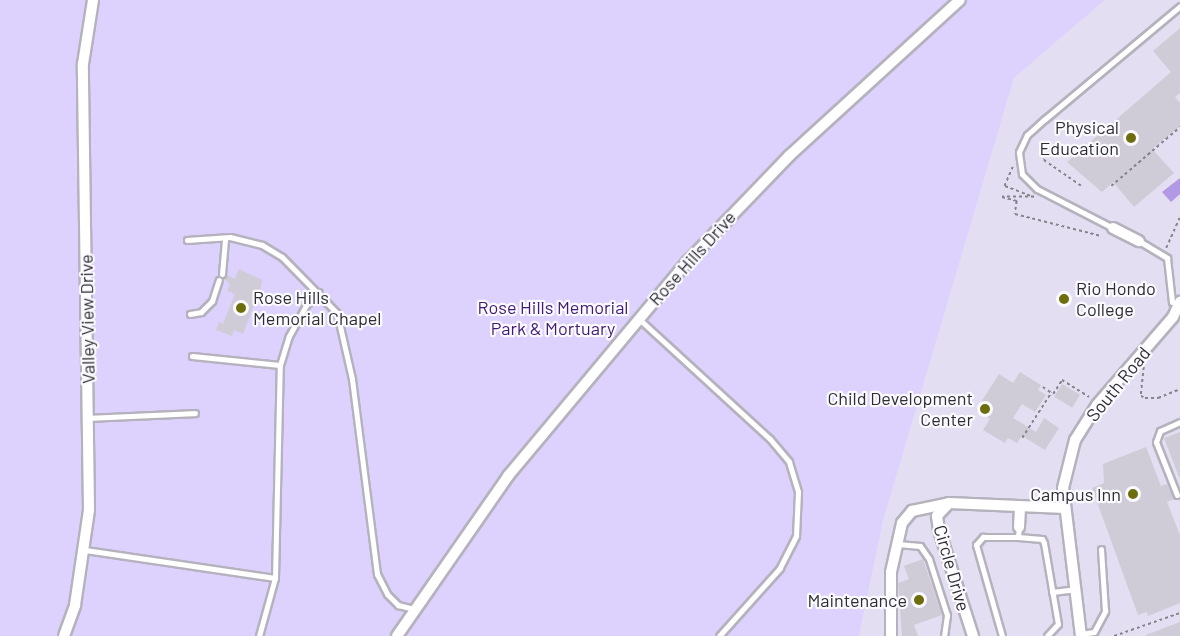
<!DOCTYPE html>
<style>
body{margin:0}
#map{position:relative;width:1180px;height:636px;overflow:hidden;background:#eeebf7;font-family:Barlow,sans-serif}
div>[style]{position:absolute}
.built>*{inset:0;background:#e3def1}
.green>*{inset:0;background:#ddd1fd}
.water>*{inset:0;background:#b199e5}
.building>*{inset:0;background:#cfccd7;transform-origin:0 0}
.path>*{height:1.5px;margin-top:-0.75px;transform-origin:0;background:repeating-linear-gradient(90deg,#86848b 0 3px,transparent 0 6px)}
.roads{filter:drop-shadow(2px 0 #b5b2bd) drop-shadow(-2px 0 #b5b2bd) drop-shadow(0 2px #b5b2bd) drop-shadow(0 -2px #b5b2bd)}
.lane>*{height:5px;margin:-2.5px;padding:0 2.5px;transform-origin:2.5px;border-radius:2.5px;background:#fff}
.street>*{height:10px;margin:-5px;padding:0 5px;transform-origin:5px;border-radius:5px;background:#fff}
.dots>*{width:16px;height:16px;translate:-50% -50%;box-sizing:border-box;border:3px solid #fbfaff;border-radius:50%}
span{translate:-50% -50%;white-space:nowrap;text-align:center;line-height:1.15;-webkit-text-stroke:4.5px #fbfaff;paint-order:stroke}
.poi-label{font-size:18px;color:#2e2d31}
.right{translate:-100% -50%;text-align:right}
.left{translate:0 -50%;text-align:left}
.street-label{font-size:18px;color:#2e2d31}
.park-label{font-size:18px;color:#411a73}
</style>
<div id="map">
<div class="built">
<i style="clip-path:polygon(1105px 0,1180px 0,1180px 636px,859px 636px,883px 521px,1014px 78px)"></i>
</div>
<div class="green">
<i style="clip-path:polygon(0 0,1105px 0,1014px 78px,883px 521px,859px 636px,0 636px)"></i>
</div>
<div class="water">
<i style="clip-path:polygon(1180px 178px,1180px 194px,1171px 202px,1162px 192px)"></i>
</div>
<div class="building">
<i style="clip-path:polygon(1180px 28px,1180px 93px,1175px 97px,1180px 103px,1180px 126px,1152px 149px,1174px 173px,1134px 207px,1113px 182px,1102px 192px,1067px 162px,1171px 72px,1153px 51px)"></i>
<i style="clip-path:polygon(239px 269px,262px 280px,261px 287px,243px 334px,234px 330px,232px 336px,216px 330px,219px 322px,223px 324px,235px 294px,227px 291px,230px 284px,224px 279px,227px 275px,235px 279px)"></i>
<i style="clip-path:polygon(1020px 372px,1041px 385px,1038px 390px,1046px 395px,1035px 412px,1022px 404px,1013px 418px,1036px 432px,1044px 418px,1059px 428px,1045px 450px,1022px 436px,1017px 443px,1008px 438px,1005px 443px,983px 430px,990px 419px,976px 410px,999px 374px,1013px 383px)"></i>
<i style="left:1062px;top:384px;width:21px;height:15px;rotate:31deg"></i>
<i style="clip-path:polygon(1180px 432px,1180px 477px,1179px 477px,1164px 438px)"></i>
<i style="clip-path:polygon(1146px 447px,1161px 486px,1167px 484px,1174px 499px,1167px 502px,1180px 535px,1180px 603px,1148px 616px,1147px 612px,1138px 615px,1092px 488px,1104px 483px,1103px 464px)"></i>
<i style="clip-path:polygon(923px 559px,942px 615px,914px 625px,918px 636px,902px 636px,898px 583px,909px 579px,904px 566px)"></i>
<i style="clip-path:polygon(1180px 622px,1180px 636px,1146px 636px,1146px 635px)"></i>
</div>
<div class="path">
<i style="left:1051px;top:149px;width:13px;rotate:122deg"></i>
<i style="left:1044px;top:160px;width:47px;rotate:34.7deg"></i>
<i style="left:1013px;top:167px;width:21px;rotate:113deg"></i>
<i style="left:1005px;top:186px;width:31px;rotate:21deg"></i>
<i style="left:1034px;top:197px;width:32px;rotate:180deg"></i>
<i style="left:1002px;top:197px;width:16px;rotate:15deg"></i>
<i style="left:1017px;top:201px;width:13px;rotate:99deg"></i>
<i style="left:1015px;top:214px;width:89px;rotate:14.3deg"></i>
<i style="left:1111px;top:186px;width:91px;rotate:-40.5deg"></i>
<i style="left:1166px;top:248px;width:34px;rotate:-66deg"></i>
<i style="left:1144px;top:367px;width:29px;rotate:96deg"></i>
<i style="left:1141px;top:396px;width:4px;rotate:27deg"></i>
<i style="left:1145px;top:398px;width:13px"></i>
<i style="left:1158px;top:398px;width:24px;rotate:-22deg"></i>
<i style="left:1043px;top:387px;width:12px;rotate:35deg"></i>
<i style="left:1053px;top:394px;width:17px;rotate:-57deg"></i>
<i style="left:1062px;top:380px;width:32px;rotate:32deg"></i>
<i style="left:1022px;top:438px;width:54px;rotate:-57.2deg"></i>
<i style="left:1114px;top:636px;width:70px;rotate:-19.2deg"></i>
</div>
<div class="roads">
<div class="lane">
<i style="left:1113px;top:228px;width:85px;rotate:-152.8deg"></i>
<i style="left:1037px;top:189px;width:21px;rotate:-135deg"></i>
<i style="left:1022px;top:174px;width:22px;rotate:-98deg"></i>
<i style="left:1019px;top:152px;width:19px;rotate:-65deg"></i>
<i style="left:1027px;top:135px;width:24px;rotate:-42deg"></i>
<i style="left:1045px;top:119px;width:176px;rotate:-39.9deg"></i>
<i style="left:187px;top:240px;width:43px;rotate:-4deg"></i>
<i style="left:230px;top:237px;width:33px;rotate:14deg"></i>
<i style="left:262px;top:245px;width:23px;rotate:31deg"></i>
<i style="left:282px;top:257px;width:78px;rotate:45.5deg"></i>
<i style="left:337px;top:313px;width:68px;rotate:77.2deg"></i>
<i style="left:352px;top:379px;width:197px;rotate:82.7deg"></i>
<i style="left:377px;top:574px;width:22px;rotate:63deg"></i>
<i style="left:387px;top:594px;width:16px;rotate:45deg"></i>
<i style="left:398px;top:605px;width:16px;rotate:14deg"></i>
<i style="left:1139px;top:241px;width:33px;rotate:31deg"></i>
<i style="left:1167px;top:258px;width:44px;rotate:83.5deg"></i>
<i style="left:1172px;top:302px;width:8px;rotate:23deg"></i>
<i style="left:222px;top:274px;width:36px;rotate:-85deg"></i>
<i style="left:190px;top:314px;width:11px;rotate:-10deg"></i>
<i style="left:201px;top:312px;width:16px;rotate:-45deg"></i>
<i style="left:212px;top:301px;width:22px;rotate:-72deg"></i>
<i style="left:639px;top:319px;width:178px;rotate:42.5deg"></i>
<i style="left:770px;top:439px;width:30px;rotate:50deg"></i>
<i style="left:789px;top:462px;width:31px;rotate:73deg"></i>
<i style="left:798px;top:492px;width:44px;rotate:92.6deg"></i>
<i style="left:796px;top:536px;width:36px;rotate:117deg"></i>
<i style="left:780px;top:568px;width:91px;rotate:131.9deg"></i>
<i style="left:192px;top:356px;width:88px;rotate:5.8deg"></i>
<i style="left:89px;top:418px;width:106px;rotate:-2.7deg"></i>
<i style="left:1177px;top:495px;width:57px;rotate:-111.6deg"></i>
<i style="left:1156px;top:442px;width:12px;rotate:-70deg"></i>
<i style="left:1160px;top:431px;width:22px;rotate:-24deg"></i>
<i style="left:1019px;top:527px;width:10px;rotate:96deg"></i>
<i style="left:1018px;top:537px;width:24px;rotate:5deg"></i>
<i style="left:1042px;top:539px;width:4px;rotate:63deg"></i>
<i style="left:1044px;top:543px;width:82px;rotate:80.2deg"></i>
<i style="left:1058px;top:624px;width:16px;rotate:133deg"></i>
<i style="left:898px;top:544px;width:22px;rotate:5deg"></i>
<i style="left:920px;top:546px;width:16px;rotate:55deg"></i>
<i style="left:929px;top:559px;width:59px;rotate:72.2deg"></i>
<i style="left:947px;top:615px;width:21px;rotate:98deg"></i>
<i style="left:85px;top:550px;width:192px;rotate:8.4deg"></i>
<i style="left:1052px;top:592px;width:23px;rotate:-7deg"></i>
<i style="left:1081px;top:634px;width:13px;rotate:-9deg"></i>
<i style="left:1094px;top:632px;width:24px;rotate:-62deg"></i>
<i style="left:1105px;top:611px;width:62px;rotate:-93.7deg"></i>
<i style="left:259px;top:636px;width:60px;rotate:-74.6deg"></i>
<i style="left:275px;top:578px;width:213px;rotate:-88.7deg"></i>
<i style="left:280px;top:365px;width:30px;rotate:-73deg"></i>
<i style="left:289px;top:336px;width:35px;rotate:-61deg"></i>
<i style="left:306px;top:305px;width:18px;rotate:-45deg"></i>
<i style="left:1002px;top:636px;width:95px;rotate:-105.9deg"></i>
<i style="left:976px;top:545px;width:11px;rotate:-49deg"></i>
<i style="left:983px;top:537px;width:35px"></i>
</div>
<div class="street">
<i style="left:1113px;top:228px;width:29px;rotate:27deg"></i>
<i style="left:949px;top:503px;width:18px;rotate:133deg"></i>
<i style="left:937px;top:516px;width:14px;rotate:82deg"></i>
<i style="left:939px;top:530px;width:111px;rotate:72.2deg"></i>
<i style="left:1019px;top:527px;width:21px;rotate:-87deg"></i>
<i style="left:64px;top:636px;width:33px;rotate:-70deg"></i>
<i style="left:75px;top:605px;width:96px;rotate:-81.6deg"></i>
<i style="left:89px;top:510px;width:446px;rotate:-90.8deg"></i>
<i style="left:83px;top:64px;width:65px;rotate:-81.1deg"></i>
<i style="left:397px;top:636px;width:195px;rotate:-55.2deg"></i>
<i style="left:508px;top:476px;width:280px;rotate:-50.1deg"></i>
<i style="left:688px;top:261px;width:146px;rotate:-46.1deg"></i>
<i style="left:789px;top:156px;width:231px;rotate:-42.4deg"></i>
<i style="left:891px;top:636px;width:64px;rotate:-90deg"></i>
<i style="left:891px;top:572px;width:50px;rotate:-77.3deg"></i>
<i style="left:902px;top:523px;width:16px;rotate:-50deg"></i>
<i style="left:912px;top:511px;width:38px;rotate:-12deg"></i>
<i style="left:949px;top:503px;width:116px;rotate:2.5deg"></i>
<i style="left:1081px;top:636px;width:149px;rotate:-96.9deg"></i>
<i style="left:1063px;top:488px;width:49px;rotate:-76deg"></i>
<i style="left:1075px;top:440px;width:41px;rotate:-57.8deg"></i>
<i style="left:1097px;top:405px;width:116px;rotate:-49.2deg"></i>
<i style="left:1173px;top:317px;width:17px;rotate:-65deg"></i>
</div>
</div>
<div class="dots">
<i style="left:1131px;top:138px;background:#6d6d0e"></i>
<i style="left:1064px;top:299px;background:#6d6d0e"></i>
<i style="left:241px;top:308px;background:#6d6d0e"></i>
<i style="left:985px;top:409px;background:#6d6d0e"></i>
<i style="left:1133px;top:494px;background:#6d6d0e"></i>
<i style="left:919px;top:600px;background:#6d6d0e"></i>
</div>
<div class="poi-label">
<span class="right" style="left:1119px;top:138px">Physical<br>Education</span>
<span class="left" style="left:1076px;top:299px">Rio Hondo<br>College</span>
<span class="left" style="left:253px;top:308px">Rose Hills<br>Memorial Chapel</span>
<span class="right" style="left:973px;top:409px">Child Development<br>Center</span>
<span class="right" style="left:1121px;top:494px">Campus Inn</span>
<span class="right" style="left:907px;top:600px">Maintenance</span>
</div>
<div class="street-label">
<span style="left:692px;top:258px;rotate:-48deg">Rose Hills Drive</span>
<span style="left:87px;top:319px;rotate:-91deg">Valley View Drive</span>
<span style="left:1118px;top:384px;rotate:-51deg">South Road</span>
<span style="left:952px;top:568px;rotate:74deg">Circle Drive</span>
</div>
<div class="park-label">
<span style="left:553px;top:318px">Rose Hills Memorial<br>Park &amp; Mortuary</span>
</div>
</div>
